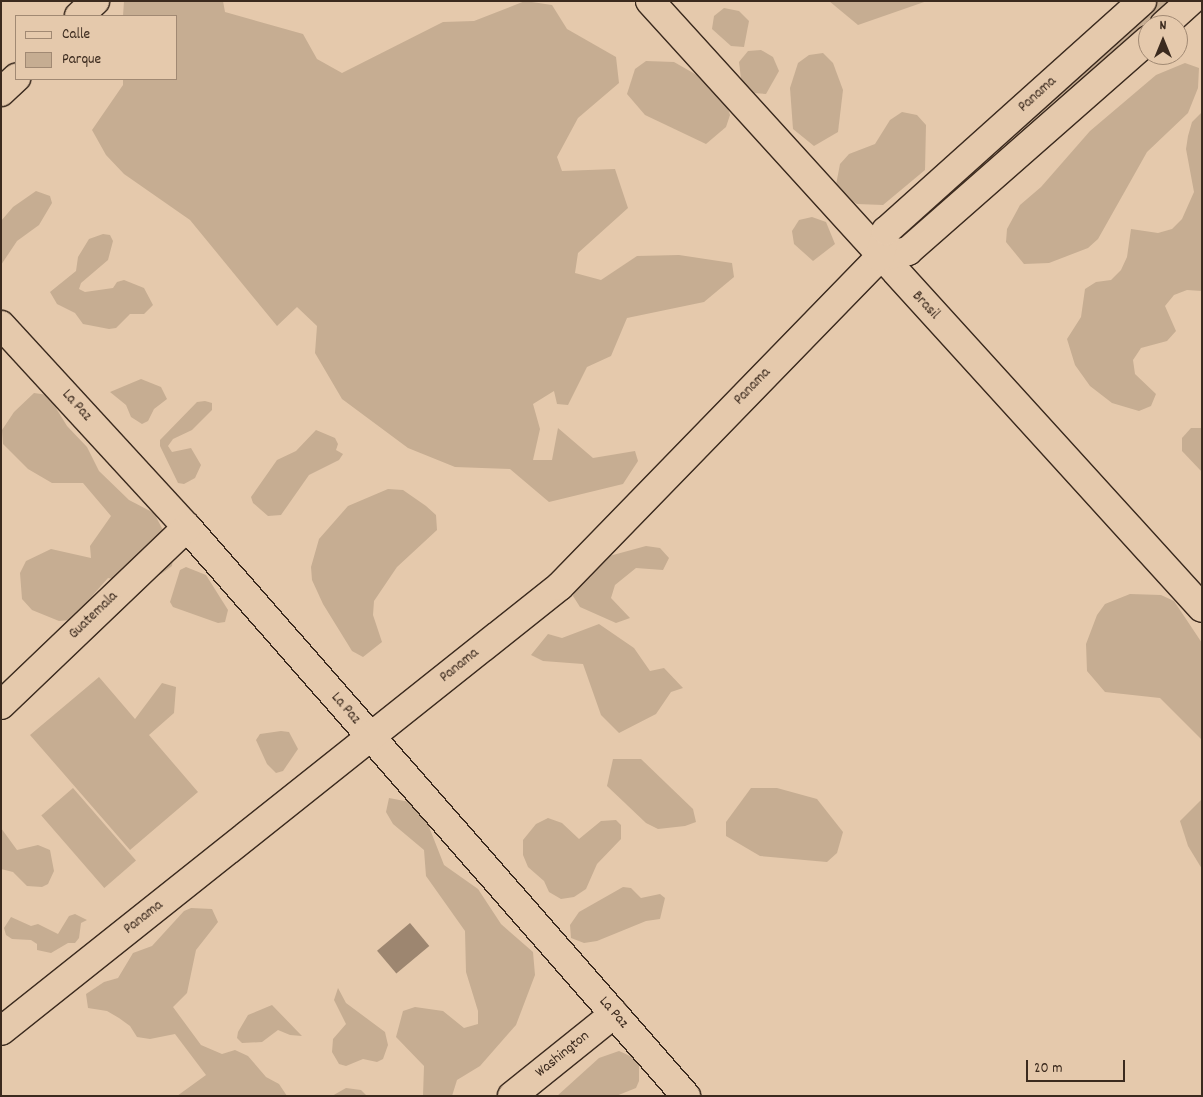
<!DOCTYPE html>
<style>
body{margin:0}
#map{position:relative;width:1203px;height:1097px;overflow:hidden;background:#e5c9ac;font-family:Dekko,sans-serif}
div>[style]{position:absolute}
.green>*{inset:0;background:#c6ad92;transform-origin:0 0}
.water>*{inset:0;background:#9d8670;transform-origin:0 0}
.roads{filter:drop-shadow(1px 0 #3b2a1e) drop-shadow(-1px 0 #3b2a1e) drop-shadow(0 1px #3b2a1e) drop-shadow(0 -1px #3b2a1e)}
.street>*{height:28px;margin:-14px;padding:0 14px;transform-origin:14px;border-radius:14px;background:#e5c9ac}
span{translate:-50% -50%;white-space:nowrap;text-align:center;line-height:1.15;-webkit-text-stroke:4px #e5c9ac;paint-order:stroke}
.street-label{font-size:15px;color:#3b2a1e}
.frame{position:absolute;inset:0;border:2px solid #3b2a1e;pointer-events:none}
.legend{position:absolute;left:15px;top:15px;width:162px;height:65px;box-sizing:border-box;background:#e5c9ac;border:1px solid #a18973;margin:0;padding:6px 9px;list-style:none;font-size:15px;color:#3b2a1e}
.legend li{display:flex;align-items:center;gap:10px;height:25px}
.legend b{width:25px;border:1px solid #a18973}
.north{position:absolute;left:1138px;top:15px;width:50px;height:50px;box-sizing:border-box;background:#e5c9ac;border:1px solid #a18973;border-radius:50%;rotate:0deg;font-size:14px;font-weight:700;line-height:20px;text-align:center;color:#3b2a1e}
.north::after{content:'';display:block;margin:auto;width:18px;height:22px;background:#3b2a1e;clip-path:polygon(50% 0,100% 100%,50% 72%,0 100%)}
.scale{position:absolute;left:1026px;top:1060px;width:99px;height:22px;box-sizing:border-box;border:2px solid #3b2a1e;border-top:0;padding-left:6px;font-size:15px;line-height:18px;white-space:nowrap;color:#3b2a1e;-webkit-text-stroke:4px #e5c9ac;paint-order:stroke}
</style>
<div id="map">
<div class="green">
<i style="clip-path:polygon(124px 1px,223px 1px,225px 12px,303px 34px,317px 59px,342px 73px,443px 22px,474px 21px,525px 1px,552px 5px,567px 29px,616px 57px,619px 83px,578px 118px,557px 157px,562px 171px,615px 169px,628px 208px,578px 253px,575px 273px,601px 280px,637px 256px,679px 255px,732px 263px,734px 277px,704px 302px,627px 318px,611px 356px,587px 367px,568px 405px,557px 404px,554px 391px,533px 404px,540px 429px,533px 460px,552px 460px,558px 428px,593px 458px,635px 451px,638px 461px,623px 484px,549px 502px,510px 469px,455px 467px,408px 448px,342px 399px,315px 353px,317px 326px,297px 307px,277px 326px,190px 220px,124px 174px,106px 155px,92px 130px,123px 85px,123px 79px,176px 79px,176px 16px,123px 16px)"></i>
<i style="clip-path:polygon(829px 1px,927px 1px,858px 25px)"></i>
<i style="clip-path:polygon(1157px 1px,1170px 1px,903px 233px,900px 226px)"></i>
<i style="clip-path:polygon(724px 8px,739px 11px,749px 21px,744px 47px,731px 46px,712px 29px,714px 16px)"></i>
<i style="clip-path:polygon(761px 50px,773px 57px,779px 71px,766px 94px,753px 93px,742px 87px,739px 62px,748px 51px)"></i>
<i style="clip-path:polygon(823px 53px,833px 63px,843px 90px,838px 132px,814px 146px,793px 129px,790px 88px,798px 63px,809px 55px)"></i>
<i style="clip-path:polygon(646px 61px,674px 62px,709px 82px,727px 106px,730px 115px,726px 127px,706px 144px,645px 115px,627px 94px,635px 69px)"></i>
<i style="clip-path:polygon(1185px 63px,1199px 68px,1198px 88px,1188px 113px,1147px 152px,1098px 239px,1088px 248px,1049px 263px,1024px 264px,1006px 242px,1007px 229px,1020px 205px,1041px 187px,1090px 131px,1156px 75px)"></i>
<i style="clip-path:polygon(902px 112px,917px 115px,926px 125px,925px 170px,883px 205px,857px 204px,835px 190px,840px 164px,849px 154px,875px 144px,890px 120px)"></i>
<i style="clip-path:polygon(1202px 112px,1202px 291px,1187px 290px,1174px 295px,1165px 306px,1176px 331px,1167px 341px,1141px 348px,1133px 360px,1135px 374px,1156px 394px,1151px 406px,1139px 411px,1112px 403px,1090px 386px,1075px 365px,1067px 339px,1081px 317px,1085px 289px,1096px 282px,1111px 280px,1121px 270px,1127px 257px,1131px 229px,1158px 233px,1172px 229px,1182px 219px,1194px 192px,1186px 149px,1188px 136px,1192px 122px)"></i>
<i style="clip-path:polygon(36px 191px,50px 196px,52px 203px,39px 225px,17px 241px,1px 265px,1px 221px,13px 207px)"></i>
<i style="clip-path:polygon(812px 217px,826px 222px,835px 244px,813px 261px,794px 244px,792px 231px,799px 220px)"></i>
<i style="clip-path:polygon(103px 234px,110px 235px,113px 241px,108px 260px,81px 283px,79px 289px,85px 292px,113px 288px,117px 282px,124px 280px,144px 288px,153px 305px,144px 314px,130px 314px,116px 328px,109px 329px,83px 324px,75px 313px,57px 304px,50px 292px,76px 271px,78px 257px,89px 239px)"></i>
<i style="clip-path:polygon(141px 379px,161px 387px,167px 399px,154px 409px,148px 421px,142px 424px,131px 417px,126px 405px,110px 392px)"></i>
<i style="clip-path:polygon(34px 393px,48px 395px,67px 426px,87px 447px,99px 471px,129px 500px,154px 513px,174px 551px,172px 566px,161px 574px,135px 583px,108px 578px,71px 620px,59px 621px,32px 610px,22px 599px,20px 573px,26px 561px,51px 549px,91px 558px,90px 546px,111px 516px,83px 483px,52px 483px,28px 469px,3px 444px,2px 430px,14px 412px)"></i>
<i style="clip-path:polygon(205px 401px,212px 403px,212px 410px,192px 430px,173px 439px,168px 446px,172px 452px,191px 448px,201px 465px,195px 478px,184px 484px,178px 483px,160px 446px,160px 440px,197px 402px)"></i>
<i style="clip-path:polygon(1191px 428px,1202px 428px,1202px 472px,1182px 451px,1182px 438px)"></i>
<i style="clip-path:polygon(316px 430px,335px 438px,338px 444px,336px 450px,343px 454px,339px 460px,309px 475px,281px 515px,268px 516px,253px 503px,251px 497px,277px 460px,296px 451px)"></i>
<i style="clip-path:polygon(388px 489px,403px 490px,426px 506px,436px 515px,437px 530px,397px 567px,374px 601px,373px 615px,382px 642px,363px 657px,352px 651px,323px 604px,312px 580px,311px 567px,319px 539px,348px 506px)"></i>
<i style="clip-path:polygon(646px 546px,660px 548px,669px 558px,663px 570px,636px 568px,615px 585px,611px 598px,630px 618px,616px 623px,580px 607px,573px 596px,580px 569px,591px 561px)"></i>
<i style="clip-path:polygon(186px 567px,206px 575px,228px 610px,225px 622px,218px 623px,173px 607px,170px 602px,180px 570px)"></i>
<i style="clip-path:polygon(1130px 594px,1161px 595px,1174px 601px,1202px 643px,1202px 740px,1160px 698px,1105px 692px,1087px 671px,1086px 644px,1097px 615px,1105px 604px)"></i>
<i style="clip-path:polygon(599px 624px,634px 648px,650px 671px,664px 668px,683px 688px,671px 692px,656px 714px,619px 733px,601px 715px,583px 664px,543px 661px,531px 655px,548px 634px,562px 638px)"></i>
<i style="clip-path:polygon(99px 677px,135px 719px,162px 683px,176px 687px,174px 713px,149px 735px,198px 792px,130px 850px,30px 735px)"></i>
<i style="clip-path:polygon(281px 731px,289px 732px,298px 749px,283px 771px,276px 773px,267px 764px,256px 740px,260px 734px)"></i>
<i style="clip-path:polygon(613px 759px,641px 759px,693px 809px,696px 822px,685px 826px,658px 829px,646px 823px,607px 786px)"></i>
<i style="left:73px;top:788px;width:96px;height:42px;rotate:49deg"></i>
<i style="clip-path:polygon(751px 788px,777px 788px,817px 799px,843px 832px,837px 853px,827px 862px,760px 856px,726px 836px,726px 822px)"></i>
<i style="clip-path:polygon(389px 798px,415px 803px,424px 814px,444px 865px,478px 889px,501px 924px,533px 952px,535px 975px,516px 1025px,480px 1066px,457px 1080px,452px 1096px,423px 1096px,424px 1066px,396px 1037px,403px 1011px,415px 1007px,443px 1011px,464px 1028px,478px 1024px,478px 1011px,466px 972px,465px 931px,426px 876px,424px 850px,393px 824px,386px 812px)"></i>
<i style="clip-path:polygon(1202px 799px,1202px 869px,1188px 846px,1180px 821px)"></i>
<i style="clip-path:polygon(548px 818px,562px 823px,579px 839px,601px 821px,616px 820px,621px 825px,621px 839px,597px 864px,586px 889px,574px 897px,561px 899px,549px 892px,544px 881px,528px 867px,523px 855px,523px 840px,536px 824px)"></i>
<i style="clip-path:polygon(1px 828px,17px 850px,38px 845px,50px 850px,54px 871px,48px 884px,42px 887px,27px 886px,13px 872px,1px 869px)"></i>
<i style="clip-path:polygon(623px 887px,631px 888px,641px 898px,660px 894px,665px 898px,660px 919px,646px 921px,597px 941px,584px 943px,571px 938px,570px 925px,579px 912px)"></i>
<i style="clip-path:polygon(191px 908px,212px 909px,218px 922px,196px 950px,187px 993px,173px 1007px,201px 1045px,222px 1054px,235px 1050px,248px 1056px,266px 1077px,279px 1084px,287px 1096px,177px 1096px,206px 1075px,175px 1034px,150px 1039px,137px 1037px,130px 1026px,119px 1018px,107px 1011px,88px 1008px,86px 994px,104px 982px,118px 978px,133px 953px,152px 946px,184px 911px)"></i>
<i style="clip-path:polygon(75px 914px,87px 920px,81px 923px,79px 938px,75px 943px,68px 943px,51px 953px,37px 950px,37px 944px,31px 940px,12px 939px,6px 935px,4px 928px,11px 917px,31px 926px,38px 924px,58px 934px,69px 916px)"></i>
<i style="clip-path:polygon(338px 988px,346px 1003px,385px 1032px,388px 1045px,383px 1059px,377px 1062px,363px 1059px,346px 1066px,339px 1064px,332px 1052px,333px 1039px,346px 1024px,334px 1000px)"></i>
<i style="clip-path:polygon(272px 1005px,302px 1036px,290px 1035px,278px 1030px,262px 1042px,242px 1043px,237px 1038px,238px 1032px,248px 1015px)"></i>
<i style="clip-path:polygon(619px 1051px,639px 1060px,639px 1081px,636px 1088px,616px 1096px,557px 1096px,599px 1058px)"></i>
<i style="clip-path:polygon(346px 1088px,361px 1090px,367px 1096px,332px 1096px)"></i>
</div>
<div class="water">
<i style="left:410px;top:923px;width:30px;height:43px;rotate:50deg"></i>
</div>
<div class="roads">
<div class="street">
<i style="left:650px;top:1px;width:820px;rotate:47.72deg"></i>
<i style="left:79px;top:16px;width:22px;rotate:-43deg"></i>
<i style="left:1164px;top:25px;width:36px;rotate:-42deg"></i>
<i style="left:1px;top:92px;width:21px;rotate:-43deg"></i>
<i style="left:880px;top:257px;width:29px;rotate:-12deg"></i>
<i style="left:908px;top:251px;width:320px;rotate:-41.3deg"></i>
<i style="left:1px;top:325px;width:275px;rotate:47.4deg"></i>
<i style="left:187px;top:527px;width:757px;rotate:48.75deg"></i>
<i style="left:1px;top:705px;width:257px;rotate:-43.7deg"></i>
<i style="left:1px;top:1031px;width:714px;rotate:-38.52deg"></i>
<i style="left:560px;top:586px;width:459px;rotate:-45.8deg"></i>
<i style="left:880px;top:257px;width:27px;rotate:-77deg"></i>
<i style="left:886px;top:231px;width:344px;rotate:-41.9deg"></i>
<i style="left:512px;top:1096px;width:131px;rotate:-38.8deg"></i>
</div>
</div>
<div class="street-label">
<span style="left:1038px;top:95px;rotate:-42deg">Panama</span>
<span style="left:925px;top:306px;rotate:47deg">Brasil</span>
<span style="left:753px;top:387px;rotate:-46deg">Panama</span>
<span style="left:76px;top:406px;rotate:48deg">La Paz</span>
<span style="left:94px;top:616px;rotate:-44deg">Guatemala</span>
<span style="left:460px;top:666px;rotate:-39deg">Panama</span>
<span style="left:345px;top:709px;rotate:49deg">La Paz</span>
<span style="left:144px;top:918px;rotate:-38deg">Panama</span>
<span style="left:613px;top:1013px;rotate:49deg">La Paz</span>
<span style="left:563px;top:1055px;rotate:-39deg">Washington</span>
</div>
<div class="frame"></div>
<ul class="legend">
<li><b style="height:6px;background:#e5c9ac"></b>Calle</li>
<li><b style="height:14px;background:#c6ad92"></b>Parque</li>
</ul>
<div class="north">N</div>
<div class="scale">20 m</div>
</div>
